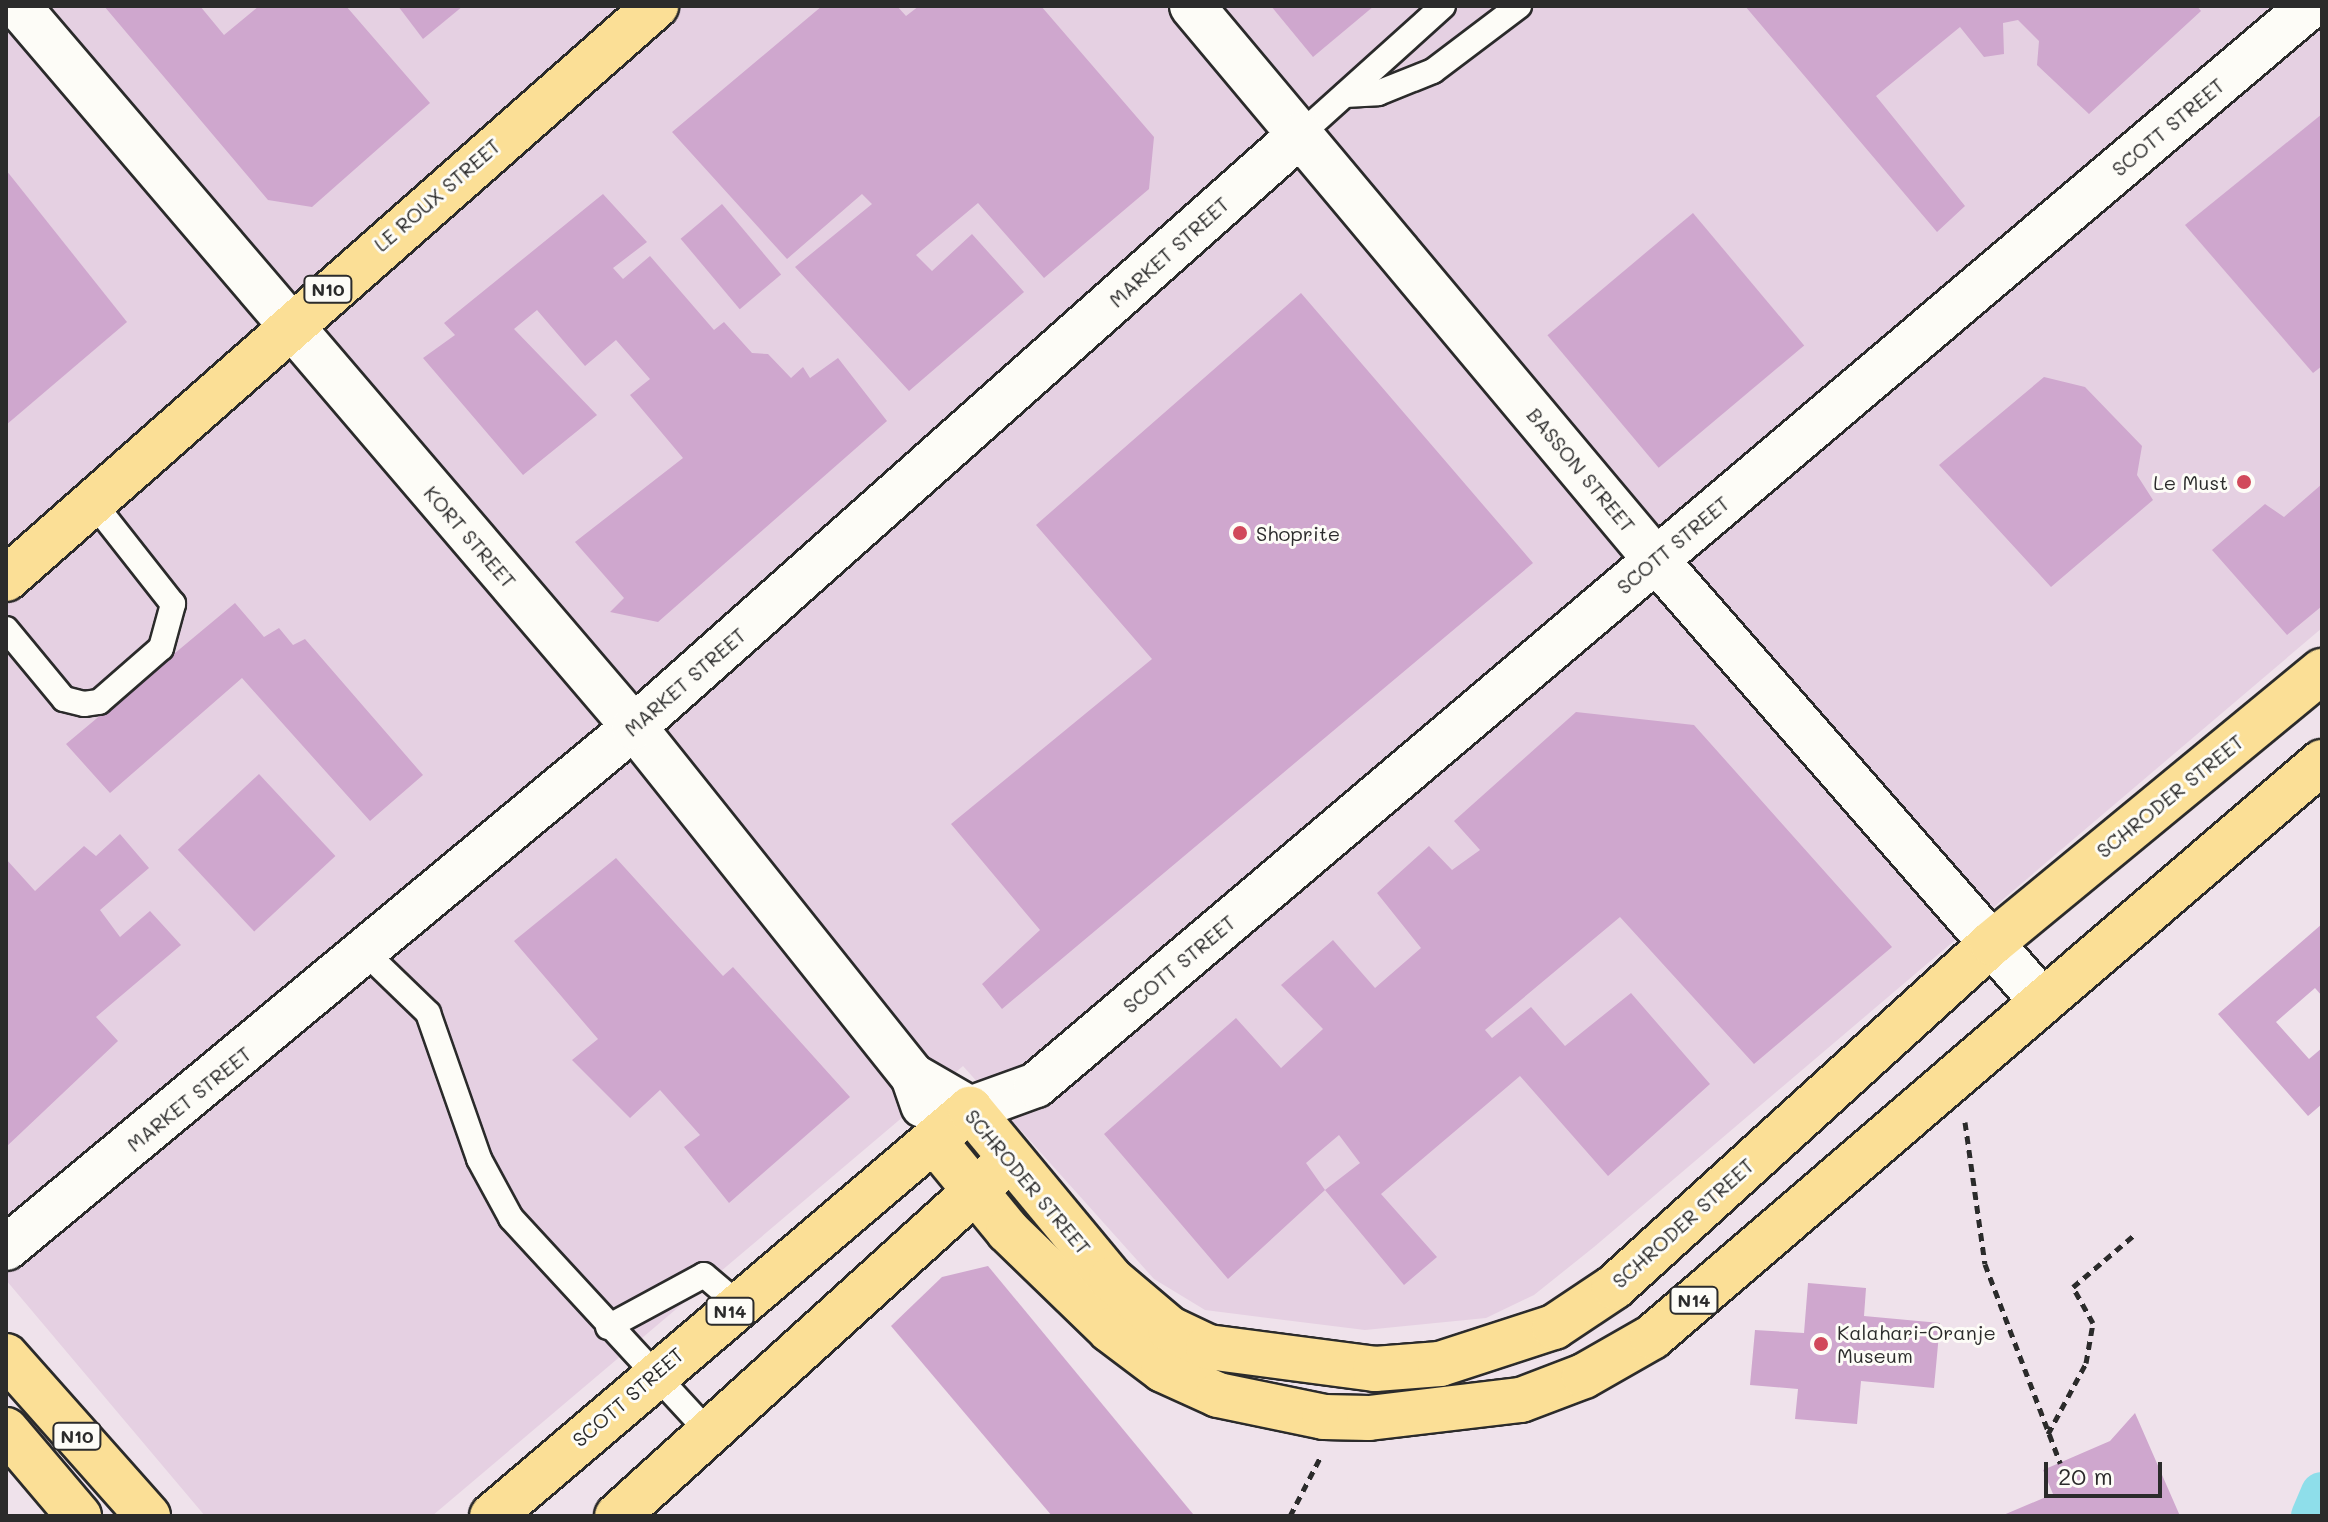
<!DOCTYPE html>
<style>
body{margin:0}
#map{position:relative;width:2328px;height:1522px;overflow:hidden;background:#efe2eb;font-family:Mali,sans-serif}
div>[style]{position:absolute}
.built>*{inset:0;background:#e5d0e2}
.canal>*{height:42px;margin:-21px;padding:0 21px;transform-origin:21px;border-radius:21px;background:#8edeea}
.building>*{inset:0;background:#cfa7ce;transform-origin:0 0}
.path>*{height:5px;margin-top:-2.5px;transform-origin:0;background:repeating-linear-gradient(90deg,#2b2b2b 0 8px,transparent 0 14px)}
.roads{filter:drop-shadow(2px 0 #2b2b2b) drop-shadow(-2px 0 #2b2b2b) drop-shadow(0 2px #2b2b2b) drop-shadow(0 -2px #2b2b2b)}
.lane>*{height:24px;margin:-12px;padding:0 12px;transform-origin:12px;border-radius:12px;background:#fdfcf7}
.street>*{height:44px;margin:-22px;padding:0 22px;transform-origin:22px;border-radius:22px;background:#fdfcf7}
.highway>*{height:44px;margin:-22px;padding:0 22px;transform-origin:22px;border-radius:22px;background:#fbdf96}
.dots>*{width:22px;height:22px;translate:-50% -50%;box-sizing:border-box;border:4px solid #fdfcf7;border-radius:50%}
span{translate:-50% -50%;white-space:nowrap;text-align:center;line-height:1.15;-webkit-text-stroke:6px #fdfcf7;paint-order:stroke}
.shield-label span{padding:2px 6px;background:#fdfcf7;border:2px solid;border-radius:6px;-webkit-text-stroke-width:0}
.shield-label{font-size:18px;color:#2b2b2b;font-weight:700}
.street-label{font-size:20px;color:#2b2b2b}
.poi-label{font-size:20px;color:#2b2b2b}
.right{translate:-100% -50%;text-align:right}
.left{translate:0 -50%;text-align:left}
.frame{position:absolute;inset:0;border:8px solid #2b2b2b;pointer-events:none}
.scale{position:absolute;left:2044px;top:1462px;width:118px;height:36px;box-sizing:border-box;border:4px solid #2b2b2b;border-top:0;padding-left:10px;font-size:24px;line-height:28px;white-space:nowrap;color:#2b2b2b;-webkit-text-stroke:6px #fdfcf7;paint-order:stroke}
</style>
<div id="map">
<div class="built">
<i style="clip-path:polygon(6px 6px,2322px 6px,2322px 628px,1594px 1247px,1534px 1295px,1486px 1318px,1365px 1330px,1205px 1310px,1154px 1279px,963px 1066px,432px 1516px,205px 1516px,6px 1280px)"></i>
</div>
<div class="canal">
<i style="left:2312px;top:1516px;width:25px;rotate:-67deg"></i>
</div>
<div class="building">
<i style="clip-path:polygon(104px 6px,200px 6px,224px 35px,259px 6px,346px 6px,430px 103px,312px 207px,268px 200px)"></i>
<i style="clip-path:polygon(398px 6px,463px 6px,423px 39px)"></i>
<i style="clip-path:polygon(822px 6px,897px 6px,906px 16px,919px 6px,1041px 6px,1154px 137px,1149px 189px,1044px 278px,978px 203px,916px 255px,932px 271px,972px 234px,1024px 292px,909px 391px,795px 267px,872px 204px,862px 194px,787px 259px,672px 132px)"></i>
<i style="clip-path:polygon(1271px 6px,1374px 6px,1313px 57px)"></i>
<i style="clip-path:polygon(1745px 6px,2197px 6px,2201px 11px,2089px 114px,2037px 65px,2039px 41px,2018px 20px,2003px 23px,2004px 54px,1984px 57px,1960px 27px,1876px 96px,1965px 206px,1937px 232px)"></i>
<i style="clip-path:polygon(2322px 114px,2322px 366px,2313px 373px,2185px 225px)"></i>
<i style="clip-path:polygon(6px 170px,127px 322px,6px 425px)"></i>
<i style="clip-path:polygon(603px 194px,647px 242px,613px 268px,623px 279px,650px 256px,714px 330px,724px 322px,752px 353px,768px 354px,791px 378px,803px 367px,810px 378px,838px 358px,887px 421px,658px 622px,610px 612px,624px 598px,575px 542px,683px 458px,630px 395px,650px 379px,616px 340px,585px 366px,537px 310px,514px 329px,597px 415px,523px 475px,423px 358px,455px 335px,444px 323px)"></i>
<i style="left:722px;top:204px;width:92px;height:54px;rotate:50deg"></i>
<i style="left:1693px;top:213px;width:173px;height:190px;rotate:50deg"></i>
<i style="clip-path:polygon(1301px 293px,1533px 563px,1002px 1009px,982px 984px,1040px 930px,951px 824px,1152px 659px,1036px 525px)"></i>
<i style="clip-path:polygon(2044px 377px,2085px 387px,2142px 446px,2137px 475px,2153px 500px,2051px 587px,1939px 465px)"></i>
<i style="clip-path:polygon(2322px 484px,2322px 606px,2287px 635px,2212px 550px,2265px 504px,2284px 517px)"></i>
<i style="clip-path:polygon(235px 603px,264px 637px,279px 628px,293px 645px,305px 639px,423px 775px,370px 821px,242px 678px,110px 793px,66px 744px)"></i>
<i style="clip-path:polygon(1576px 712px,1694px 725px,1892px 947px,1754px 1064px,1620px 917px,1485px 1030px,1492px 1038px,1531px 1007px,1565px 1046px,1631px 993px,1710px 1084px,1608px 1176px,1520px 1076px,1381px 1194px,1437px 1257px,1404px 1285px,1325px 1190px,1360px 1163px,1339px 1135px,1306px 1163px,1325px 1190px,1228px 1279px,1104px 1134px,1236px 1018px,1281px 1068px,1323px 1029px,1281px 985px,1333px 940px,1375px 988px,1421px 948px,1377px 893px,1429px 846px,1452px 870px,1480px 850px,1454px 821px)"></i>
<i style="left:259px;top:774px;width:112px;height:111px;rotate:47deg"></i>
<i style="clip-path:polygon(120px 834px,149px 868px,100px 910px,120px 937px,150px 911px,181px 945px,96px 1017px,118px 1041px,6px 1147px,6px 859px,35px 891px,84px 846px,96px 856px)"></i>
<i style="clip-path:polygon(616px 858px,723px 976px,733px 967px,850px 1097px,729px 1203px,684px 1147px,700px 1135px,660px 1090px,630px 1118px,572px 1060px,598px 1039px,514px 941px)"></i>
<i style="clip-path:polygon(2322px 924px,2322px 996px,2315px 988px,2276px 1022px,2309px 1059px,2322px 1048px,2322px 1104px,2308px 1116px,2218px 1014px)"></i>
<i style="clip-path:polygon(988px 1266px,1193px 1514px,1191px 1516px,1052px 1516px,891px 1326px,942px 1277px)"></i>
<i style="clip-path:polygon(1808px 1283px,1866px 1288px,1864px 1316px,1940px 1323px,1934px 1388px,1861px 1381px,1857px 1424px,1795px 1419px,1798px 1389px,1750px 1385px,1755px 1330px,1804px 1333px)"></i>
<i style="clip-path:polygon(2135px 1413px,2180px 1516px,2001px 1516px,2053px 1494px,2043px 1470px,2110px 1441px)"></i>
</div>
<div class="path">
<i style="left:1965px;top:1122px;width:143px;rotate:82deg"></i>
<i style="left:1985px;top:1264px;width:213px;rotate:69.3deg"></i>
<i style="left:2048px;top:1434px;width:81px;rotate:-61.8deg"></i>
<i style="left:2086px;top:1363px;width:41px;rotate:-80.1deg"></i>
<i style="left:2093px;top:1323px;width:41px;rotate:-119.1deg"></i>
<i style="left:2073px;top:1287px;width:80px;rotate:-40.4deg"></i>
<i style="left:1290px;top:1516px;width:68px;rotate:-62.7deg"></i>
</div>
<div class="roads">
<div class="lane">
<i style="left:1345px;top:95px;width:33px;rotate:-3deg"></i>
<i style="left:1378px;top:93px;width:59px;rotate:-21.8deg"></i>
<i style="left:1433px;top:71px;width:108px;rotate:-37.1deg"></i>
<i style="left:1301px;top:134px;width:191px;rotate:-42deg"></i>
<i style="left:6px;top:629px;width:91px;rotate:50.4deg"></i>
<i style="left:64px;top:699px;width:21px;rotate:14deg"></i>
<i style="left:84px;top:704px;width:15px;rotate:-8deg"></i>
<i style="left:99px;top:702px;width:82px;rotate:-41.1deg"></i>
<i style="left:161px;top:648px;width:46px;rotate:-74.7deg"></i>
<i style="left:173px;top:604px;width:126px;rotate:-128.2deg"></i>
<i style="left:367px;top:954px;width:85px;rotate:44deg"></i>
<i style="left:428px;top:1013px;width:155px;rotate:70.7deg"></i>
<i style="left:479px;top:1159px;width:67px;rotate:61.5deg"></i>
<i style="left:511px;top:1218px;width:295px;rotate:47.3deg"></i>
<i style="left:608px;top:1327px;width:109px;rotate:-28.4deg"></i>
<i style="left:704px;top:1275px;width:45px;rotate:40.5deg"></i>
</div>
<div class="street">
<i style="left:18px;top:6px;width:948px;rotate:49.49deg"></i>
<i style="left:634px;top:727px;width:447px;rotate:51.4deg"></i>
<i style="left:913px;top:1076px;width:31px;rotate:71deg"></i>
<i style="left:1192px;top:6px;width:723px;rotate:50.05deg"></i>
<i style="left:1656px;top:560px;width:585px;rotate:48.81deg"></i>
<i style="left:913px;top:1076px;width:66px;rotate:30.1deg"></i>
<i style="left:970px;top:1109px;width:70px;rotate:-20deg"></i>
<i style="left:1036px;top:1085px;width:1670px;rotate:-40.26deg"></i>
<i style="left:6px;top:1248px;width:816px;rotate:-39.68deg"></i>
<i style="left:634px;top:727px;width:892px;rotate:-41.64deg"></i>
</div>
<div class="highway">
<i style="left:6px;top:579px;width:867px;rotate:-41.4deg"></i>
<i style="left:935px;top:1142px;width:115px;rotate:50.6deg"></i>
<i style="left:1008px;top:1231px;width:142px;rotate:44.1deg"></i>
<i style="left:1110px;top:1330px;width:66px;rotate:37deg"></i>
<i style="left:1163px;top:1370px;width:60px;rotate:24.4deg"></i>
<i style="left:1218px;top:1395px;width:108px;rotate:11.7deg"></i>
<i style="left:1324px;top:1417px;width:45px;rotate:1.3deg"></i>
<i style="left:1369px;top:1418px;width:153px;rotate:-6.8deg"></i>
<i style="left:1521px;top:1400px;width:67px;rotate:-20.9deg"></i>
<i style="left:1584px;top:1376px;width:78px;rotate:-29.8deg"></i>
<i style="left:1652px;top:1337px;width:883px;rotate:-40.64deg"></i>
<i style="left:6px;top:1356px;width:214px;rotate:48.4deg"></i>
<i style="left:6px;top:1430px;width:113px;rotate:49.7deg"></i>
<i style="left:492px;top:1516px;width:628px;rotate:-40.41deg"></i>
<i style="left:970px;top:1109px;width:221px;rotate:50.3deg"></i>
<i style="left:1111px;top:1279px;width:77px;rotate:40.3deg"></i>
<i style="left:1170px;top:1329px;width:42px;rotate:25.3deg"></i>
<i style="left:1208px;top:1347px;width:168px;rotate:7.5deg"></i>
<i style="left:1375px;top:1369px;width:65px;rotate:-4.4deg"></i>
<i style="left:1440px;top:1364px;width:120px;rotate:-18deg"></i>
<i style="left:1554px;top:1327px;width:72px;rotate:-33.7deg"></i>
<i style="left:1614px;top:1287px;width:511px;rotate:-42.3deg"></i>
<i style="left:1992px;top:943px;width:428px;rotate:-39.5deg"></i>
<i style="left:617px;top:1516px;width:510px;rotate:-42.22deg"></i>
</div>
</div>
<div class="dots">
<i style="left:2244px;top:482px;background:#d1495b"></i>
<i style="left:1240px;top:533px;background:#d1495b"></i>
<i style="left:1821px;top:1344px;background:#d1495b"></i>
</div>
<div class="shield-label">
<span style="left:328px;top:289px">N10</span>
<span style="left:1694px;top:1300px">N14</span>
<span style="left:730px;top:1311px">N14</span>
<span style="left:77px;top:1436px">N10</span>
</div>
<div class="street-label">
<span style="left:2168px;top:127px;rotate:-40deg">SCOTT STREET</span>
<span style="left:437px;top:195px;rotate:-41deg">LE ROUX STREET</span>
<span style="left:1169px;top:252px;rotate:-42deg">MARKET STREET</span>
<span style="left:1581px;top:470px;rotate:50deg">BASSON STREET</span>
<span style="left:470px;top:537px;rotate:49deg">KORT STREET</span>
<span style="left:1673px;top:545px;rotate:-40deg">SCOTT STREET</span>
<span style="left:685px;top:682px;rotate:-41deg">MARKET STREET</span>
<span style="left:2170px;top:796px;rotate:-39deg">SCHRODER STREET</span>
<span style="left:1179px;top:964px;rotate:-40deg">SCOTT STREET</span>
<span style="left:189px;top:1099px;rotate:-39deg">MARKET STREET</span>
<span style="left:1028px;top:1182px;rotate:50deg">SCHRODER STREET</span>
<span style="left:1683px;top:1223px;rotate:-42deg">SCHRODER STREET</span>
<span style="left:628px;top:1397px;rotate:-41deg">SCOTT STREET</span>
</div>
<div class="poi-label">
<span class="right" style="left:2228px;top:482px">Le Must</span>
<span class="left" style="left:1256px;top:533px">Shoprite</span>
<span class="left" style="left:1837px;top:1344px">Kalahari-Oranje<br>Museum</span>
</div>
<div class="frame"></div>
<div class="scale">20 m</div>
</div>
